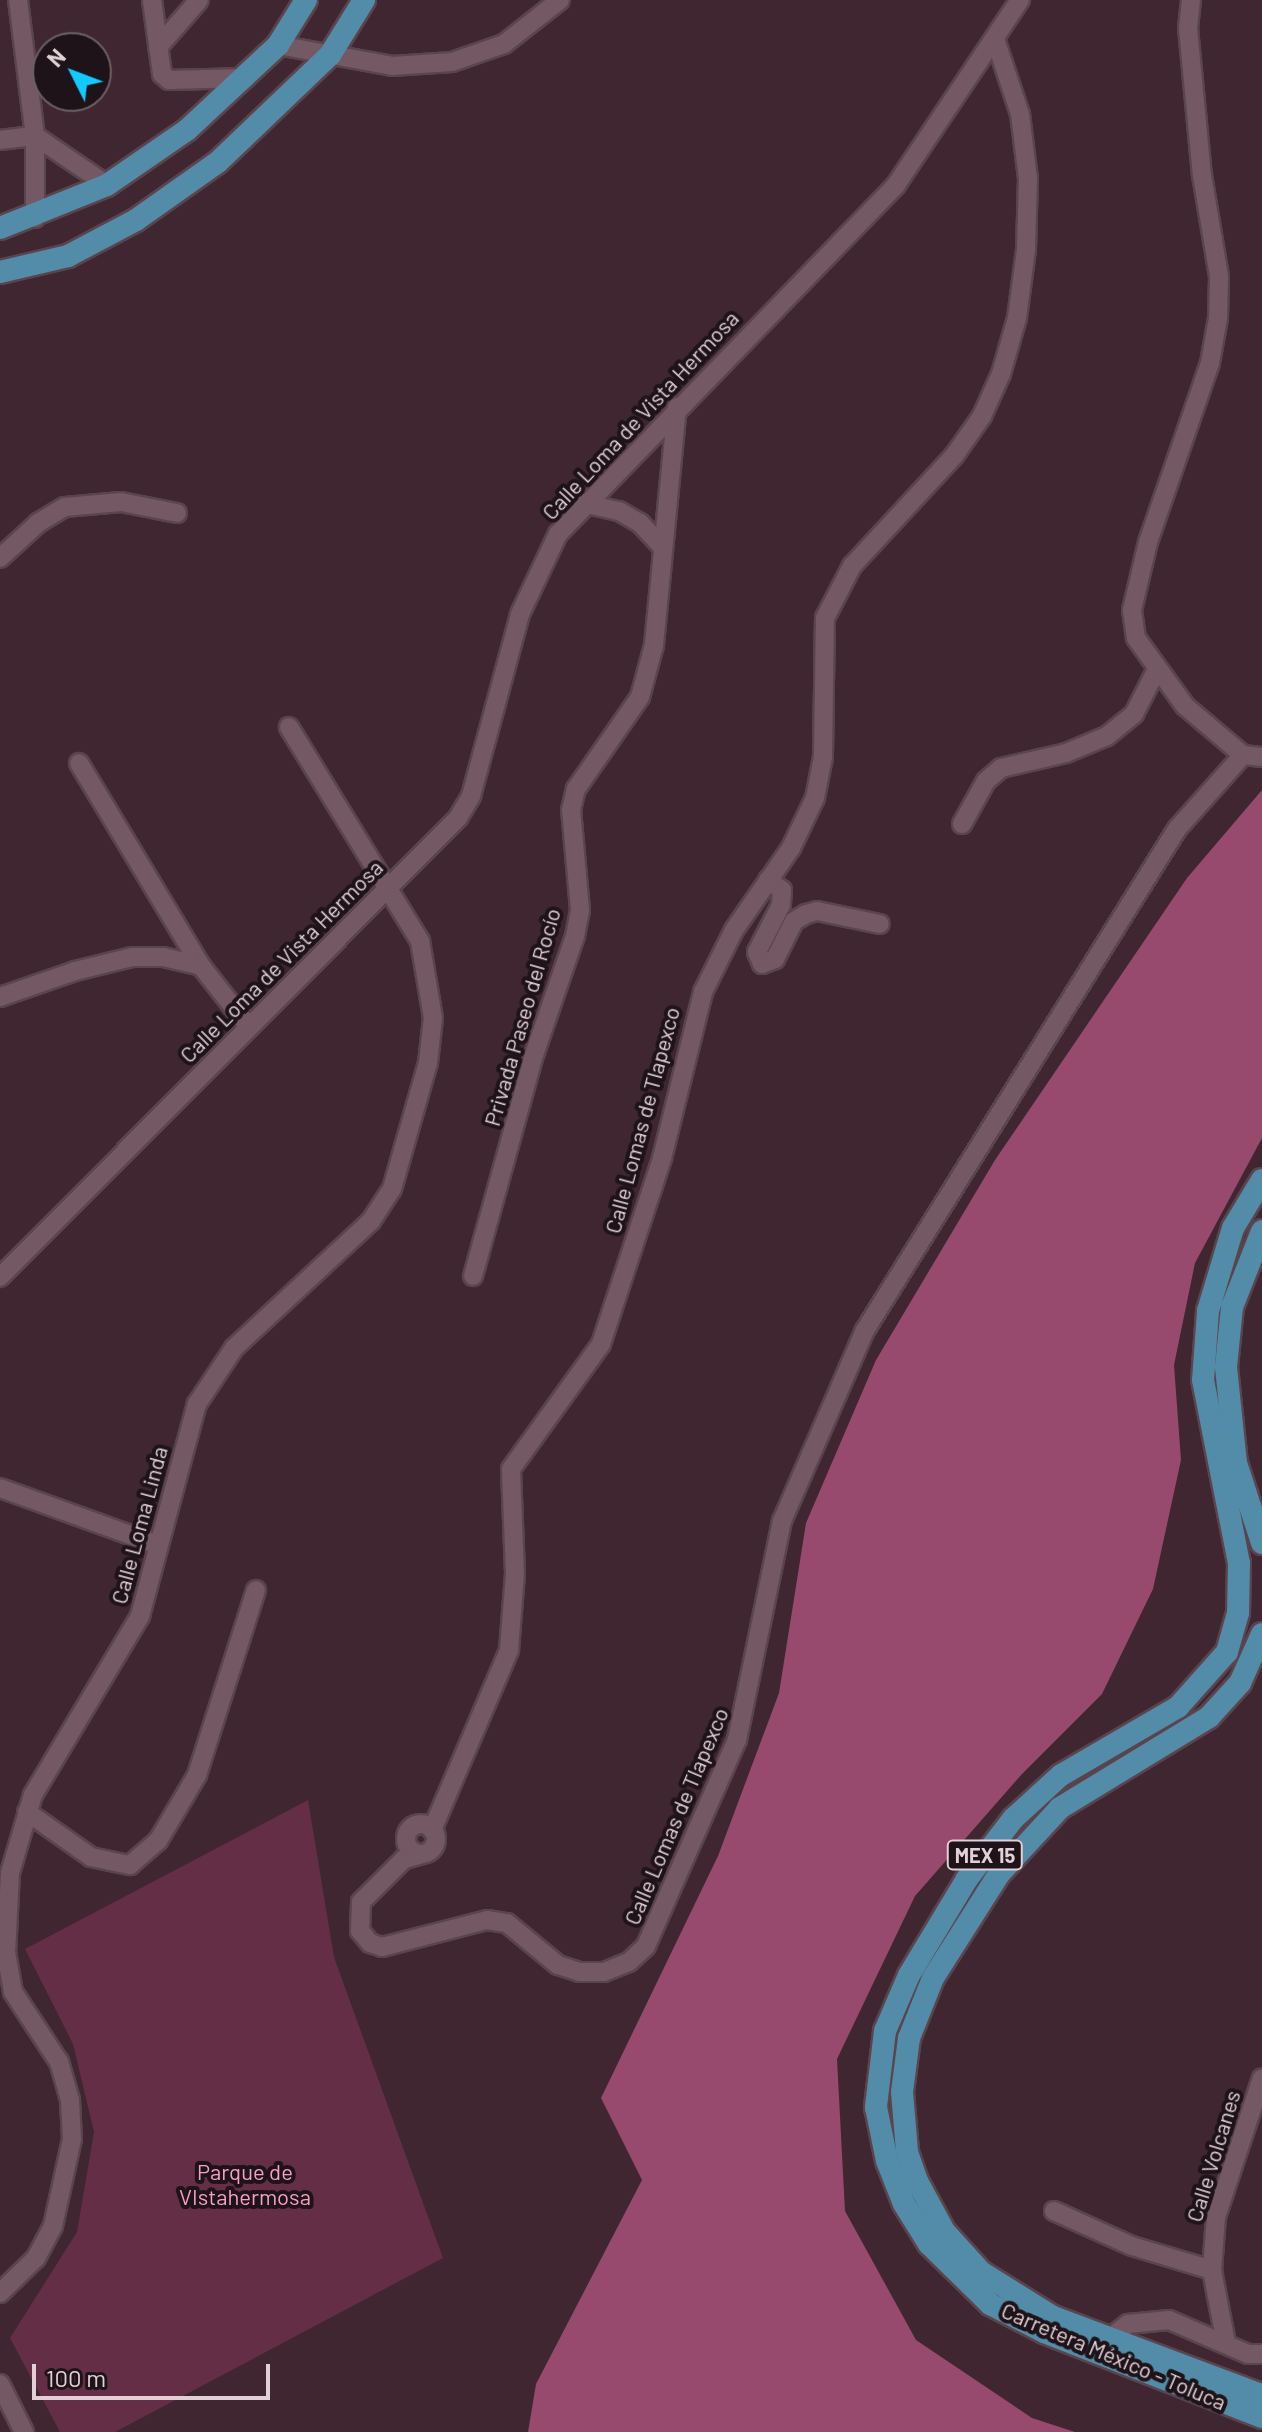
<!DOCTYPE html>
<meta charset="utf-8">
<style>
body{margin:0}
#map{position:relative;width:1262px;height:2432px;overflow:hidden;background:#3f2631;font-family:Barlow,sans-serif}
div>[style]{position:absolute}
.green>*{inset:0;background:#632e46}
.forest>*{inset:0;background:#98496e}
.roads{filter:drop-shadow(2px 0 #5a444e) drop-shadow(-2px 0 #5a444e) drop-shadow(0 2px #5a444e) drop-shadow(0 -2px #5a444e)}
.minor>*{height:18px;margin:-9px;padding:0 9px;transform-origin:9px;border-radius:9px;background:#745864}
.minor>.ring{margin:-9px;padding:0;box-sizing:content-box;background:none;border:18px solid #745864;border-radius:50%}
.major>*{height:22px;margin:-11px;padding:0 11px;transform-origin:11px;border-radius:11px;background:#528ca8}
span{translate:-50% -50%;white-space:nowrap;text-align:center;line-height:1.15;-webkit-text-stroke:8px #1e1318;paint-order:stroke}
.shield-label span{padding:2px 6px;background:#1e1318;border:2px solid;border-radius:6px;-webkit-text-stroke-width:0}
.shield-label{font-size:20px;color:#e1d0d6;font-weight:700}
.street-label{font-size:22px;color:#e1d0d6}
.park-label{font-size:22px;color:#f89fc5}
.north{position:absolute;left:32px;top:32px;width:80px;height:80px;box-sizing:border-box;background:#1e1318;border:2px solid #6c5f64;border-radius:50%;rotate:312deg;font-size:22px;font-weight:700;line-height:32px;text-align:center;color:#e1d0d6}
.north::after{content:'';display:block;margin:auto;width:28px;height:36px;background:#12cafb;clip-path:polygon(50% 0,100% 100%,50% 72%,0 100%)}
.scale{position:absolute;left:32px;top:2364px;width:238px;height:36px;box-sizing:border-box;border:4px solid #e1d0d6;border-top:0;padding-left:10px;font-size:24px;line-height:28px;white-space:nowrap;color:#e1d0d6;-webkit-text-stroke:6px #1e1318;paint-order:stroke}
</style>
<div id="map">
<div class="green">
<i style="clip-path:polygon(308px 1800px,334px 1957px,443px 2258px,115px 2432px,60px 2432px,10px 2338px,77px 2232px,94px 2132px,73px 2044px,25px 1949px)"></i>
</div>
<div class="forest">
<i style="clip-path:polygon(1262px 790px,1262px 1138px,1195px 1263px,1174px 1365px,1181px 1460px,1153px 1589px,1102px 1694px,1022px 1774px,915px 1896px,837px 2059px,845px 2211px,916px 2340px,1032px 2418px,1075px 2432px,528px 2432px,536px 2384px,642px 2180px,601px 2098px,718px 1856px,779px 1693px,806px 1523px,876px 1360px,995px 1160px,1187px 878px)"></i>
</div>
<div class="roads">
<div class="minor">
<i style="left:18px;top:0;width:137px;rotate:82.9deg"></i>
<i style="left:35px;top:136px;width:82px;rotate:90deg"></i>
<i style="left:152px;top:0;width:75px;rotate:82.3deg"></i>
<i style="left:162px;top:74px;width:9px;rotate:41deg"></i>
<i style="left:169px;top:80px;width:77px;rotate:-1.5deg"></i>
<i style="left:1191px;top:0;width:28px;rotate:96deg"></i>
<i style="left:1188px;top:28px;width:148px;rotate:84.6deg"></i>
<i style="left:1202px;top:175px;width:103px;rotate:80.5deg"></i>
<i style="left:1219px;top:277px;width:41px;rotate:91.4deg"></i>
<i style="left:1218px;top:318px;width:46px;rotate:100.1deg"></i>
<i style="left:1210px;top:363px;width:189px;rotate:109.1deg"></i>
<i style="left:1148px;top:542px;width:70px;rotate:103.2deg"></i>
<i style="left:1132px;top:610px;width:28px;rotate:82deg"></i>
<i style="left:1136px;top:638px;width:84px;rotate:54.2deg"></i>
<i style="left:1185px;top:706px;width:76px;rotate:40.2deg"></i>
<i style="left:1243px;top:755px;width:19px;rotate:6deg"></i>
<i style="left:278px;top:45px;width:116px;rotate:10.4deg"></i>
<i style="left:392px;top:66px;width:60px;rotate:-3.8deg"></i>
<i style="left:452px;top:62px;width:55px;rotate:-19.1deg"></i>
<i style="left:504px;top:44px;width:71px;rotate:-38.2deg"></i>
<i style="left:158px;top:47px;width:62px;rotate:-48.9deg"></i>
<i style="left:0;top:140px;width:35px;rotate:-7deg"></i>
<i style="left:35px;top:136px;width:87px;rotate:34.2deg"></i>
<i style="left:583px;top:503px;width:37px;rotate:13deg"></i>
<i style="left:619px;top:511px;width:24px;rotate:30deg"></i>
<i style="left:640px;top:523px;width:33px;rotate:47deg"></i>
<i style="left:0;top:558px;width:52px;rotate:-42.6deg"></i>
<i style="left:38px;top:523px;width:31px;rotate:-31deg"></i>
<i style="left:65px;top:507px;width:56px;rotate:-5.1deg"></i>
<i style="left:121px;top:502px;width:57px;rotate:11.1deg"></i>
<i style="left:79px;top:763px;width:237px;rotate:59deg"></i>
<i style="left:962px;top:824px;width:49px;rotate:-60.8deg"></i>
<i style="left:986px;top:781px;width:20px;rotate:-41deg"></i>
<i style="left:1001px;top:768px;width:67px;rotate:-13deg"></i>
<i style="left:1066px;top:753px;width:44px;rotate:-22.5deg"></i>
<i style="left:1107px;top:736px;width:35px;rotate:-39deg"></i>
<i style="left:1134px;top:714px;width:48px;rotate:-62.9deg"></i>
<i style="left:768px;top:880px;width:17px;rotate:36deg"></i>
<i style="left:782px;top:890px;width:15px;rotate:94deg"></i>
<i style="left:781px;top:905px;width:53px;rotate:117.1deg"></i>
<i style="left:757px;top:952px;width:13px;rotate:67deg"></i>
<i style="left:762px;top:964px;width:14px;rotate:-21deg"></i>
<i style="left:775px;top:959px;width:42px;rotate:-63.4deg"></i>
<i style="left:794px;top:921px;width:14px;rotate:-30deg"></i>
<i style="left:806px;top:914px;width:11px;rotate:-15deg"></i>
<i style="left:817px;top:911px;width:64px;rotate:11.7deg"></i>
<i style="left:0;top:997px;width:79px;rotate:-19.1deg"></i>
<i style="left:75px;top:971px;width:59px;rotate:-13.8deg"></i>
<i style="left:132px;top:957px;width:31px"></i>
<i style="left:163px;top:957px;width:39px;rotate:13deg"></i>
<i style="left:201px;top:966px;width:76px;rotate:51.9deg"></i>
<i style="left:473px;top:1276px;width:229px;rotate:-74.6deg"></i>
<i style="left:534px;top:1055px;width:126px;rotate:-71deg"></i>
<i style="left:575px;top:936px;width:26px;rotate:-79deg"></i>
<i style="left:580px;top:910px;width:100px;rotate:-95.1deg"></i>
<i style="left:571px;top:810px;width:22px;rotate:-77deg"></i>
<i style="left:576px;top:789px;width:112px;rotate:-55.2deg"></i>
<i style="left:640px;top:697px;width:54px;rotate:-74.9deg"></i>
<i style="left:654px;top:645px;width:239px;rotate:-84.5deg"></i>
<i style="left:0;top:1277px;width:648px;rotate:-45.06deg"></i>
<i style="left:458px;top:818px;width:26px;rotate:-59deg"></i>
<i style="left:471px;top:796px;width:188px;rotate:-74.9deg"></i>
<i style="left:520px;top:614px;width:89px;rotate:-64.6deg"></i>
<i style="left:558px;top:534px;width:486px;rotate:-45.9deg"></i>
<i style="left:896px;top:185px;width:223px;rotate:-56.2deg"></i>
<i style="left:0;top:1488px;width:168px;rotate:19.8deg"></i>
<i style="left:27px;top:1812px;width:78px;rotate:35.1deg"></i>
<i style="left:91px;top:1857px;width:40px;rotate:12deg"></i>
<i style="left:130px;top:1865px;width:37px;rotate:-41deg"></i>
<i style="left:158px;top:1841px;width:77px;rotate:-59.4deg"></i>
<i style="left:197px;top:1775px;width:194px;rotate:-72.3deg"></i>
<i class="ring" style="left:406px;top:1824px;width:12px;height:12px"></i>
<i style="left:432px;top:1830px;width:196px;rotate:-66.8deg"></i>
<i style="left:509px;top:1650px;width:76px;rotate:-85.5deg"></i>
<i style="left:515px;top:1574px;width:105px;rotate:-92.2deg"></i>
<i style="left:511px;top:1469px;width:154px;rotate:-54.2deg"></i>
<i style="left:601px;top:1344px;width:196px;rotate:-71.8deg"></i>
<i style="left:662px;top:1158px;width:171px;rotate:-76.1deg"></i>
<i style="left:703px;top:992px;width:69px;rotate:-63.4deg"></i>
<i style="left:734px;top:930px;width:100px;rotate:-55.2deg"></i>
<i style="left:791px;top:848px;width:55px;rotate:-64.4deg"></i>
<i style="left:815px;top:798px;width:42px;rotate:-79deg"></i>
<i style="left:823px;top:757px;width:139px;rotate:-89.2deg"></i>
<i style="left:825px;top:618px;width:59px;rotate:-62.6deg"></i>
<i style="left:852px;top:566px;width:150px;rotate:-47.2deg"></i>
<i style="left:954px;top:456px;width:49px;rotate:-55deg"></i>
<i style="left:982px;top:416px;width:46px;rotate:-65.7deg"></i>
<i style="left:1001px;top:374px;width:58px;rotate:-74.1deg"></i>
<i style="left:1017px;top:318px;width:69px;rotate:-82.5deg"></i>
<i style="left:1026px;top:250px;width:71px;rotate:-88.4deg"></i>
<i style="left:1028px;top:179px;width:65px;rotate:-97deg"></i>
<i style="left:1020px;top:114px;width:79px;rotate:-108.4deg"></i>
<i style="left:422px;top:1854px;width:19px;rotate:164deg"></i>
<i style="left:404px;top:1859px;width:61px;rotate:135deg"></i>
<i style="left:361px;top:1902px;width:29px;rotate:92deg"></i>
<i style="left:360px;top:1931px;width:16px;rotate:50deg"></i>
<i style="left:370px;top:1943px;width:13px;rotate:18deg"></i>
<i style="left:382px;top:1947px;width:108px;rotate:-14.4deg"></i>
<i style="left:487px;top:1920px;width:20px;rotate:9deg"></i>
<i style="left:507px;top:1923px;width:66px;rotate:39.5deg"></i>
<i style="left:558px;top:1965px;width:22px;rotate:18deg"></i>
<i style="left:579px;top:1972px;width:25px"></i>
<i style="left:604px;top:1972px;width:27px;rotate:-22deg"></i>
<i style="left:629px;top:1962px;width:23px;rotate:-43deg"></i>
<i style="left:646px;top:1946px;width:225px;rotate:-66.2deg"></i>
<i style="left:737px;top:1740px;width:224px;rotate:-78.4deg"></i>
<i style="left:782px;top:1521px;width:206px;rotate:-66.5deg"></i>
<i style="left:864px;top:1332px;width:592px;rotate:-58.11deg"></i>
<i style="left:1177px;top:829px;width:99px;rotate:-48.3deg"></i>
<i style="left:1054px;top:2211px;width:85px;rotate:24.2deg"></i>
<i style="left:1132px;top:2246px;width:84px;rotate:16.7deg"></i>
<i style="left:0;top:2293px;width:50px;rotate:-44.2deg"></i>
<i style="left:36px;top:2258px;width:36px;rotate:-62deg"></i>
<i style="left:53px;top:2226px;width:89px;rotate:-77.7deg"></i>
<i style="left:72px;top:2139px;width:39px;rotate:-93deg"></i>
<i style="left:70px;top:2100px;width:40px;rotate:-106deg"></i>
<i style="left:59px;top:2062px;width:84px;rotate:-123.3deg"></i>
<i style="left:13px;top:1992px;width:39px;rotate:-100deg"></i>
<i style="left:6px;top:1954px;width:81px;rotate:-87.2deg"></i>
<i style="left:10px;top:1873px;width:81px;rotate:-73.6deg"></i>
<i style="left:33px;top:1795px;width:209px;rotate:-59.1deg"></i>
<i style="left:140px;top:1616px;width:220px;rotate:-75deg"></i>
<i style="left:197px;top:1404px;width:67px;rotate:-56.5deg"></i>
<i style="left:234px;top:1348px;width:187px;rotate:-42.8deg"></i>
<i style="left:371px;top:1221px;width:38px;rotate:-57deg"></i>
<i style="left:392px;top:1189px;width:131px;rotate:-74.1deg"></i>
<i style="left:428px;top:1063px;width:45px;rotate:-83.7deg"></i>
<i style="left:433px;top:1018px;width:78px;rotate:-99.6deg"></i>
<i style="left:420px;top:941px;width:251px;rotate:-121.5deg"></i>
<i style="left:1110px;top:2338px;width:23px;rotate:-38deg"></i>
<i style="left:1128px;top:2324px;width:41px;rotate:-5.6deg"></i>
<i style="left:1169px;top:2320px;width:86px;rotate:23.3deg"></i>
<i style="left:1248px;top:2354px;width:14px"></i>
<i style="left:1226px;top:2343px;width:74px;rotate:-100.9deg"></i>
<i style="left:1212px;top:2270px;width:53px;rotate:-85.7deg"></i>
<i style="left:1216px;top:2217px;width:146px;rotate:-71.7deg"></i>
<i style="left:0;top:2384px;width:54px;rotate:63.4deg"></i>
</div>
<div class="major">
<i style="left:0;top:228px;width:115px;rotate:-21.9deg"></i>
<i style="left:107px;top:185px;width:97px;rotate:-34.5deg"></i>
<i style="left:187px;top:130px;width:125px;rotate:-43deg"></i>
<i style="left:278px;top:45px;width:53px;rotate:-58.1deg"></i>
<i style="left:0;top:272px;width:70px;rotate:-13.2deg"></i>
<i style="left:68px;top:256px;width:77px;rotate:-27.9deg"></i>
<i style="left:136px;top:220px;width:100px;rotate:-35.3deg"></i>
<i style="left:218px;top:162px;width:155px;rotate:-43.7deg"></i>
<i style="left:330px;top:55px;width:65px;rotate:-58.3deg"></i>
<i style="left:1262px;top:1180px;width:56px;rotate:121.1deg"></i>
<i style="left:1233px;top:1228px;width:87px;rotate:106.8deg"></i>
<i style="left:1208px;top:1311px;width:69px;rotate:94.1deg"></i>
<i style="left:1203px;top:1380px;width:187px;rotate:78.9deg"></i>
<i style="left:1239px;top:1563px;width:50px;rotate:91.1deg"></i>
<i style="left:1238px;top:1613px;width:41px;rotate:105.8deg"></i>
<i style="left:1227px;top:1652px;width:74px;rotate:131.7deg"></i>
<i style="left:1178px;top:1707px;width:135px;rotate:149.8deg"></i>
<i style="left:1061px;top:1775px;width:65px;rotate:137.5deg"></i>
<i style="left:1013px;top:1819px;width:76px;rotate:127.5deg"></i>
<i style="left:967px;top:1879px;width:112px;rotate:121.1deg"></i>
<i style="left:909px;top:1975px;width:61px;rotate:113.2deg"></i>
<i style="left:885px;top:2031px;width:77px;rotate:96.8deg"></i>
<i style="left:876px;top:2107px;width:55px;rotate:78.5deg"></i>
<i style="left:887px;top:2161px;width:46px;rotate:68.4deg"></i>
<i style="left:904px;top:2204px;width:47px;rotate:58deg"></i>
<i style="left:929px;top:2244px;width:86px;rotate:44.5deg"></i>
<i style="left:990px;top:2304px;width:61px;rotate:27.4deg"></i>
<i style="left:1044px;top:2332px;width:234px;rotate:21.3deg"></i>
<i style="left:1262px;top:1231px;width:82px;rotate:111.5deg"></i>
<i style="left:1232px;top:1307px;width:60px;rotate:95.7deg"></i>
<i style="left:1226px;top:1367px;width:97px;rotate:84.1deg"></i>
<i style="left:1236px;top:1463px;width:84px;rotate:72deg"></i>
<i style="left:1262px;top:1634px;width:54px;rotate:114.2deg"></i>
<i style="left:1240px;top:1683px;width:46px;rotate:132.4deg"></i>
<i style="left:1209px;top:1717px;width:175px;rotate:148.6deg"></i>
<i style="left:1060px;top:1808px;width:90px;rotate:132.7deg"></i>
<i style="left:999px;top:1874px;width:123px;rotate:122.4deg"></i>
<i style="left:933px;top:1978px;width:65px;rotate:111.8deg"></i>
<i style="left:909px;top:2038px;width:54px;rotate:97.4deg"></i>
<i style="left:902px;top:2092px;width:60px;rotate:85.2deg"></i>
<i style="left:907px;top:2152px;width:31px;rotate:71deg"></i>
<i style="left:917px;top:2181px;width:57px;rotate:61.6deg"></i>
<i style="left:944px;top:2231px;width:55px;rotate:47.9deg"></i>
<i style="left:981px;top:2272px;width:85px;rotate:32deg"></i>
<i style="left:1053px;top:2317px;width:223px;rotate:20.5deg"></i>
</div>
</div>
<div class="shield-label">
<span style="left:985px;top:1855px">MEX 15</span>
</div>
<div class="street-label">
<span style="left:640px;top:415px;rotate:-47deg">Calle Loma de Vista Hermosa</span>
<span style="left:281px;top:961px;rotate:-45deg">Calle Loma de Vista Hermosa</span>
<span style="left:522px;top:1017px;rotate:-74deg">Privada Paseo del Rocío</span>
<span style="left:642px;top:1120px;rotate:-75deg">Calle Lomas de Tlapexco</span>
<span style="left:139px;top:1525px;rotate:-75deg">Calle Loma Linda</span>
<span style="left:676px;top:1816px;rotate:-67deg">Calle Lomas de Tlapexco</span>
<span style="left:1213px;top:2156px;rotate:-73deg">Calle Volcanes</span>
<span style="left:1114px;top:2356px;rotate:23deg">Carretera México - Toluca</span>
</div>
<div class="park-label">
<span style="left:245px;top:2184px">Parque de<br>VIstahermosa</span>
</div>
<div class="north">N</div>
<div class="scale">100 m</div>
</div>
